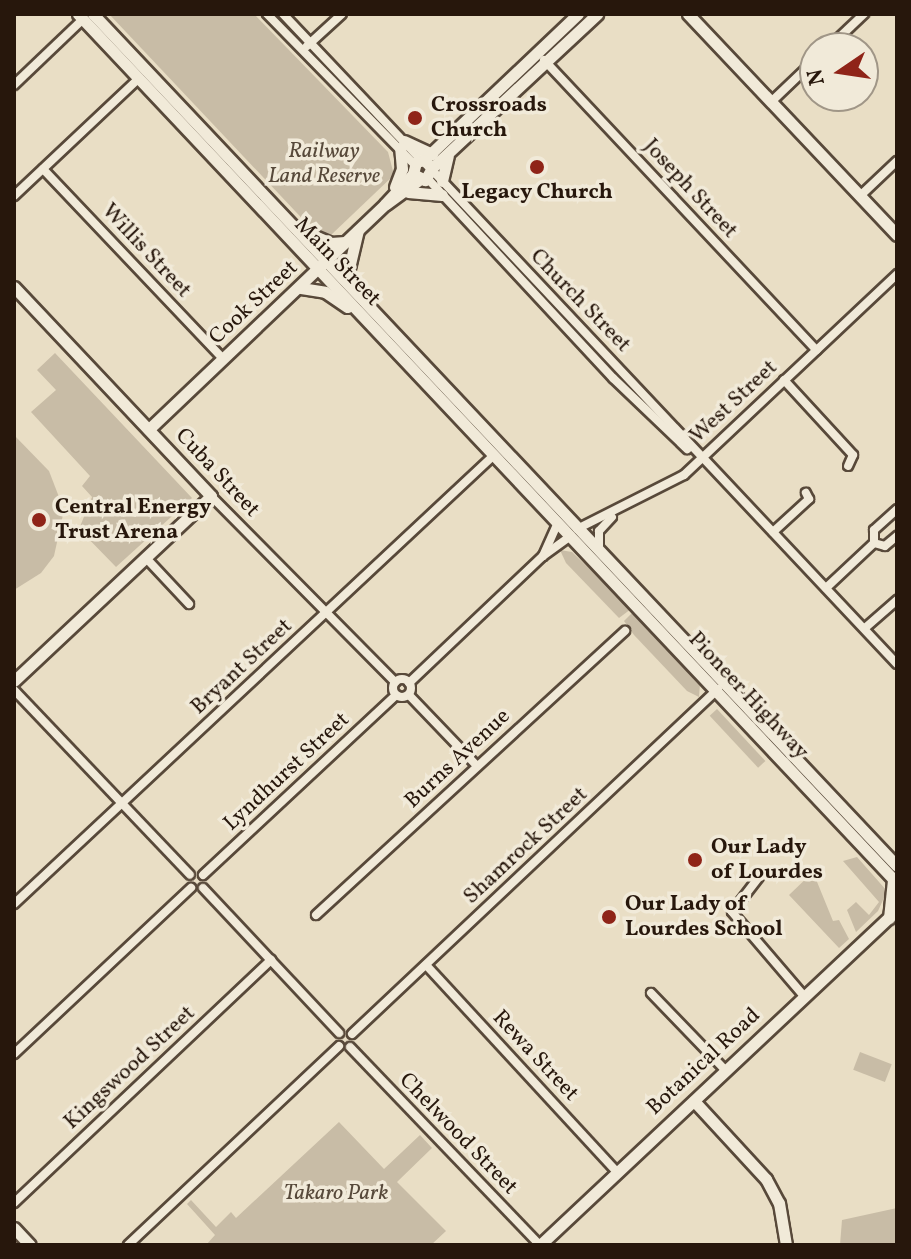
<!DOCTYPE html>
<style>
body{margin:0}
#map{position:relative;width:911px;height:1259px;overflow:hidden;background:#e9dec5;font-family:Vollkorn,serif}
div>[style]{position:absolute}
.green>*{inset:0;background:#c8bca6;transform-origin:0 0}
.roads{filter:drop-shadow(2px 0 #58493a) drop-shadow(-2px 0 #58493a) drop-shadow(0 2px #58493a) drop-shadow(0 -2px #58493a)}
.street>*{height:8px;margin:-4px;padding:0 4px;transform-origin:4px;border-radius:4px;background:#f1ead9}
.street>.ring{margin:-4px;padding:0;box-sizing:content-box;background:none;border:8px solid #f1ead9;border-radius:50%}
.secondary>*{height:11px;margin:-5.5px;padding:0 5.5px;transform-origin:5.5px;border-radius:5.5px;background:#f1ead9}
.dots>*{width:22px;height:22px;translate:-50% -50%;box-sizing:border-box;border:4px solid #f1ead9;border-radius:50%}
span{translate:-50% -50%;white-space:nowrap;text-align:center;line-height:1.15;-webkit-text-stroke:7px #f1ead9;paint-order:stroke}
.poi-label{font-size:22px;color:#27170c;font-weight:700}
.left{translate:0 -50%;text-align:left}
.park-label{font-size:22px;color:#57493a;font-style:italic}
.street-label{font-size:22px;color:#27170c}
.frame{position:absolute;inset:0;border:16px solid #27170c;pointer-events:none}
.north{position:absolute;left:799px;top:32px;width:80px;height:80px;box-sizing:border-box;background:#f1ead9;border:2px solid #a09687;border-radius:50%;rotate:257deg;font-size:22px;font-weight:700;line-height:32px;text-align:center;color:#27170c}
.north::after{content:'';display:block;margin:auto;width:28px;height:36px;background:#8f2418;clip-path:polygon(50% 0,100% 100%,50% 72%,0 100%)}
</style>
<div id="map">
<div class="green">
<i style="clip-path:polygon(109px 14px,254px 14px,388px 152px,394px 175px,331px 235px,312px 229px)"></i>
<i style="clip-path:polygon(55px 353px,192px 498px,116px 567px,79px 529px,92px 497px,82px 486px,90px 476px,31px 412px,56px 390px,37px 370px)"></i>
<i style="clip-path:polygon(14px 435px,49px 471px,64px 510px,54px 556px,41px 573px,14px 590px)"></i>
<i style="clip-path:polygon(560px 550px,572px 552px,631px 609px,619px 618px,566px 563px)"></i>
<i style="clip-path:polygon(633px 612px,700px 684px,699px 697px,687px 691px,634px 635px,624px 621px)"></i>
<i style="left:717px;top:709px;width:71px;height:10px;rotate:47deg"></i>
<i style="clip-path:polygon(857px 857px,887px 891px,878px 911px,856px 932px,847px 910px,856px 902px,869px 915px,879px 902px,843px 861px)"></i>
<i style="clip-path:polygon(813px 872px,833px 921px,839px 920px,849px 939px,839px 948px,789px 895px)"></i>
<i style="left:860px;top:1052px;width:34px;height:19px;rotate:21deg"></i>
<i style="clip-path:polygon(339px 1122px,384px 1169px,420px 1135px,432px 1148px,397px 1182px,446px 1231px,431px 1245px,206px 1245px,215px 1235px,187px 1204px,191px 1200px,216px 1227px,231px 1212px,236px 1218px)"></i>
<i style="clip-path:polygon(897px 1208px,897px 1245px,840px 1245px,842px 1220px)"></i>
</div>
<div class="roads">
<div class="street">
<i style="left:267px;top:14px;width:210px;rotate:45.6deg"></i>
<i style="left:283px;top:14px;width:201px;rotate:46.6deg"></i>
<i style="left:307px;top:46px;width:47px;rotate:-42.4deg"></i>
<i style="left:828px;top:48px;width:50px;rotate:-43.4deg"></i>
<i style="left:544px;top:60px;width:398px;rotate:46.8deg"></i>
<i style="left:14px;top:85px;width:94px;rotate:-43.7deg"></i>
<i style="left:771px;top:102px;width:61px;rotate:-43.7deg"></i>
<i style="left:43px;top:169px;width:262px;rotate:46.5deg"></i>
<i style="left:432px;top:170px;width:678px;rotate:46.73deg"></i>
<i style="left:428px;top:179px;width:272px;rotate:47.1deg"></i>
<i style="left:613px;top:378px;width:103px;rotate:43.8deg"></i>
<i style="left:14px;top:196px;width:169px;rotate:-43.3deg"></i>
<i style="left:860px;top:196px;width:51px;rotate:-43.4deg"></i>
<i style="left:784px;top:380px;width:102px;rotate:47.4deg"></i>
<i style="left:853px;top:455px;width:12px;rotate:114deg"></i>
<i style="left:211px;top:496px;width:262px;rotate:45.3deg"></i>
<i style="left:577px;top:529px;width:120px;rotate:-26.8deg"></i>
<i style="left:684px;top:475px;width:293px;rotate:-43.3deg"></i>
<i style="left:773px;top:532px;width:49px;rotate:-42.5deg"></i>
<i style="left:809px;top:499px;width:7px;rotate:-117deg"></i>
<i style="left:874px;top:543px;width:13px;rotate:-90deg"></i>
<i style="left:874px;top:530px;width:31px;rotate:-42deg"></i>
<i style="left:874px;top:543px;width:11px;rotate:15deg"></i>
<i style="left:885px;top:546px;width:16px;rotate:-40deg"></i>
<i style="left:599px;top:549px;width:18px;rotate:-90deg"></i>
<i style="left:599px;top:531px;width:19px;rotate:-47deg"></i>
<i style="left:543px;top:556px;width:32px;rotate:-36deg"></i>
<i style="left:146px;top:558px;width:63px;rotate:46.9deg"></i>
<i style="left:826px;top:588px;width:66px;rotate:-43.2deg"></i>
<i style="left:865px;top:628px;width:43px;rotate:-41.2deg"></i>
<i class="ring" style="left:393px;top:679px;width:10px;height:10px"></i>
<i style="left:409px;top:683px;width:185px;rotate:-43.5deg"></i>
<i style="left:543px;top:556px;width:35px;rotate:-66deg"></i>
<i style="left:14px;top:690px;width:255px;rotate:46.4deg"></i>
<i style="left:409px;top:695px;width:98px;rotate:46.2deg"></i>
<i style="left:203px;top:875px;width:264px;rotate:-43deg"></i>
<i style="left:759px;top:877px;width:44px;rotate:127.6deg"></i>
<i style="left:732px;top:912px;width:111px;rotate:49.4deg"></i>
<i style="left:203px;top:888px;width:199px;rotate:46.8deg"></i>
<i style="left:14px;top:904px;width:656px;rotate:-43.08deg"></i>
<i style="left:316px;top:915px;width:420px;rotate:-42.6deg"></i>
<i style="left:426px;top:965px;width:282px;rotate:47.3deg"></i>
<i style="left:651px;top:993px;width:107px;rotate:46.1deg"></i>
<i style="left:352px;top:1034px;width:503px;rotate:-43.31deg"></i>
<i style="left:350px;top:1047px;width:274px;rotate:46.2deg"></i>
<i style="left:14px;top:1054px;width:243px;rotate:-43.2deg"></i>
<i style="left:14px;top:1203px;width:354px;rotate:-43.4deg"></i>
<i style="left:128px;top:1245px;width:290px;rotate:-43.3deg"></i>
</div>
<div class="secondary">
<i style="left:78px;top:14px;width:1194px;rotate:46.7deg"></i>
<i style="left:93px;top:14px;width:1171px;rotate:46.66deg"></i>
<i style="left:688px;top:14px;width:304px;rotate:46.6deg"></i>
<i style="left:404px;top:141px;width:31px;rotate:25deg"></i>
<i style="left:424px;top:160px;width:212px;rotate:-43.5deg"></i>
<i style="left:432px;top:168px;width:226px;rotate:-43deg"></i>
<i style="left:442px;top:181px;width:26px;rotate:-77deg"></i>
<i style="left:395px;top:187px;width:19px;rotate:-69deg"></i>
<i style="left:402px;top:169px;width:21px;rotate:-95deg"></i>
<i style="left:408px;top:192px;width:34px;rotate:5deg"></i>
<i style="left:386px;top:204px;width:41px;rotate:-36deg"></i>
<i style="left:298px;top:229px;width:36px;rotate:23deg"></i>
<i style="left:331px;top:243px;width:14px;rotate:-4deg"></i>
<i style="left:346px;top:281px;width:52px;rotate:-76.8deg"></i>
<i style="left:14px;top:287px;width:287px;rotate:46.7deg"></i>
<i style="left:211px;top:496px;width:270px;rotate:136.8deg"></i>
<i style="left:301px;top:288px;width:24px;rotate:9deg"></i>
<i style="left:325px;top:292px;width:27px;rotate:34deg"></i>
<i style="left:149px;top:429px;width:326px;rotate:-43.6deg"></i>
<i style="left:385px;top:204px;width:41px;rotate:-47deg"></i>
<i style="left:413px;top:174px;width:12px;rotate:-76deg"></i>
<i style="left:416px;top:162px;width:8px;rotate:-14deg"></i>
<i style="left:424px;top:160px;width:11px;rotate:45deg"></i>
<i style="left:432px;top:168px;width:14px;rotate:120deg"></i>
<i style="left:425px;top:180px;width:13px;rotate:-153deg"></i>
<i style="left:889px;top:918px;width:39px;rotate:-84deg"></i>
<i style="left:694px;top:1101px;width:106px;rotate:47.3deg"></i>
<i style="left:766px;top:1179px;width:27px;rotate:62deg"></i>
<i style="left:779px;top:1203px;width:43px;rotate:80.5deg"></i>
<i style="left:14px;top:1228px;width:23px;rotate:47deg"></i>
<i style="left:540px;top:1245px;width:490px;rotate:-43.2deg"></i>
</div>
</div>
<div class="dots">
<i style="left:415px;top:118px;background:#8f2418"></i>
<i style="left:537px;top:167px;background:#8f2418"></i>
<i style="left:39px;top:520px;background:#8f2418"></i>
<i style="left:695px;top:860px;background:#8f2418"></i>
<i style="left:609px;top:917px;background:#8f2418"></i>
</div>
<div class="poi-label">
<span class="left" style="left:431px;top:118px">Crossroads<br>Church</span>
<span style="left:537px;top:193px">Legacy Church</span>
<span class="left" style="left:55px;top:520px">Central Energy<br>Trust Arena</span>
<span class="left" style="left:711px;top:860px">Our Lady<br>of Lourdes</span>
<span class="left" style="left:625px;top:917px">Our Lady of<br>Lourdes School</span>
</div>
<div class="park-label">
<span style="left:324px;top:164px">Railway<br>Land Reserve</span>
<span style="left:336px;top:1194px">Takaro Park</span>
</div>
<div class="street-label">
<span style="left:690px;top:189px;rotate:47deg">Joseph Street</span>
<span style="left:146px;top:251px;rotate:47deg">Willis Street</span>
<span style="left:337px;top:262px;rotate:46deg">Main Street</span>
<span style="left:580px;top:301px;rotate:46deg">Church Street</span>
<span style="left:254px;top:303px;rotate:-43deg">Cook Street</span>
<span style="left:734px;top:402px;rotate:-43deg">West Street</span>
<span style="left:217px;top:473px;rotate:47deg">Cuba Street</span>
<span style="left:242px;top:667px;rotate:-43deg">Bryant Street</span>
<span style="left:748px;top:696px;rotate:47deg">Pioneer Highway</span>
<span style="left:458px;top:759px;rotate:-43deg">Burns Avenue</span>
<span style="left:287px;top:772px;rotate:-43deg">Lyndhurst Street</span>
<span style="left:526px;top:846px;rotate:-43deg">Shamrock Street</span>
<span style="left:535px;top:1056px;rotate:47deg">Rewa Street</span>
<span style="left:704px;top:1062px;rotate:-43deg">Botanical Road</span>
<span style="left:130px;top:1068px;rotate:-43deg">Kingswood Street</span>
<span style="left:458px;top:1134px;rotate:46deg">Chelwood Street</span>
</div>
<div class="frame"></div>
<div class="north">N</div>
</div>
